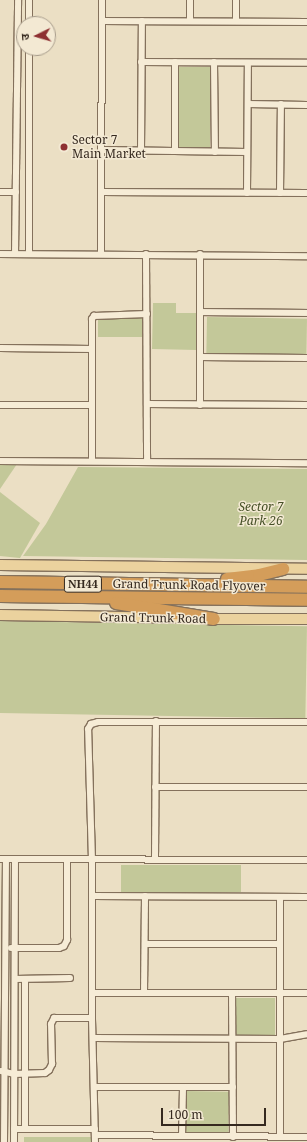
<!DOCTYPE html>
<meta charset="utf-8">
<style>
body{margin:0}
#map{position:relative;width:307px;height:1142px;overflow:hidden;background:#ebdfc4;font-family:"Noto Serif","Noto Sans Devanagari",serif}
div>[style]{position:absolute}
.green>*{inset:0;background:#c3c899;transform-origin:0 0}
.roads{filter:drop-shadow(1px 0 #84715c) drop-shadow(-1px 0 #84715c) drop-shadow(0 1px #84715c) drop-shadow(0 -1px #84715c)}
.minor>*{height:6px;margin:-3px;padding:0 3px;transform-origin:3px;border-radius:3px;background:#f6ecd6}
.primary>*{height:10px;margin:-5px;padding:0 5px;transform-origin:5px;border-radius:5px;background:#ebd29e}
.motorway>*{height:12px;margin:-6px;padding:0 6px;transform-origin:6px;border-radius:6px;background:#d49d5a}
.dots>*{width:11px;height:11px;translate:-50% -50%;box-sizing:border-box;border:2px solid #f3e9d3;border-radius:50%}
span{translate:-50% -50%;white-space:nowrap;text-align:center;line-height:1.15;-webkit-text-stroke:3px #f3e9d3;paint-order:stroke}
.shield-label span{padding:1px 3px;background:#f3e9d3;border:1px solid;border-radius:3px;-webkit-text-stroke-width:0}
.shield-label{font-size:11px;color:#35291f;font-weight:700}
.poi-label{font-size:12px;color:#35291f}
.left{translate:0 -50%;text-align:left}
.park-label{font-size:12px;color:#465027;font-style:italic}
.street-label{font-size:12px;color:#35291f}
.north{position:absolute;left:16px;top:16px;width:40px;height:40px;box-sizing:border-box;background:#f3e9d3;border:1px solid #a79c8b;border-radius:50%;rotate:265deg;font-size:11px;font-weight:700;line-height:16px;text-align:center;color:#35291f}
.north::after{content:'';display:block;margin:auto;width:14px;height:18px;background:#8e3032;clip-path:polygon(50% 0,100% 100%,50% 72%,0 100%)}
.scale{position:absolute;left:161px;top:1108px;width:105px;height:18px;box-sizing:border-box;border:2px solid #35291f;border-top:0;padding-left:5px;font-size:12px;line-height:14px;white-space:nowrap;color:#35291f;-webkit-text-stroke:3px #f3e9d3;paint-order:stroke}
</style>
<div id="map">
<div class="green">
<i style="left:179px;top:67px;width:31px;height:81px"></i>
<i style="clip-path:polygon(153px 303px,176px 303px,176px 313px,197px 313px,196px 350px,152px 349px)"></i>
<i style="left:98px;top:316px;width:44px;height:21px"></i>
<i style="left:207px;top:317px;width:100px;height:36px;rotate:1deg"></i>
<i style="clip-path:polygon(0 464px,17px 464px,0 489px)"></i>
<i style="clip-path:polygon(78px 467px,307px 469px,307px 560px,23px 556px,46px 524px)"></i>
<i style="clip-path:polygon(0 492px,40px 523px,20px 558px,0 556px)"></i>
<i style="left:0;top:621px;width:307px;height:92px;rotate:1deg"></i>
<i style="left:121px;top:865px;width:120px;height:27px"></i>
<i style="left:236px;top:998px;width:39px;height:37px"></i>
<i style="left:186px;top:1091px;width:43px;height:42px;rotate:1deg"></i>
<i style="left:24px;top:1137px;width:67px;height:5px"></i>
</div>
<div class="roads">
<div class="minor">
<i style="left:102px;top:21px;width:205px;rotate:0.3deg"></i>
<i style="left:190px;top:21px;width:21px;rotate:-90deg"></i>
<i style="left:236px;top:21px;width:21px;rotate:-90deg"></i>
<i style="left:29px;top:24px;width:24px;rotate:-90deg"></i>
<i style="left:29px;top:48px;width:206px;rotate:90deg"></i>
<i style="left:141px;top:62px;width:166px;rotate:0.3deg"></i>
<i style="left:214px;top:62px;width:90px;rotate:89.4deg"></i>
<i style="left:248px;top:104px;width:59px;rotate:1deg"></i>
<i style="left:101px;top:150px;width:146px;rotate:0.8deg"></i>
<i style="left:141px;top:151px;width:130px;rotate:-89.6deg"></i>
<i style="left:175px;top:151px;width:89px;rotate:-90deg"></i>
<i style="left:0;top:192px;width:16px"></i>
<i style="left:101px;top:192px;width:206px;rotate:0.3deg"></i>
<i style="left:247px;top:193px;width:130px;rotate:-89.6deg"></i>
<i style="left:280px;top:193px;width:89px;rotate:-89.4deg"></i>
<i style="left:101px;top:253px;width:253px;rotate:-89.8deg"></i>
<i style="left:0;top:254px;width:307px;rotate:0.4deg"></i>
<i style="left:15px;top:254px;width:254px;rotate:-89.3deg"></i>
<i style="left:146px;top:254px;width:208px;rotate:89.7deg"></i>
<i style="left:200px;top:312px;width:107px;rotate:0.5deg"></i>
<i style="left:0;top:348px;width:92px;rotate:0.6deg"></i>
<i style="left:200px;top:357px;width:107px;rotate:0.5deg"></i>
<i style="left:147px;top:404px;width:160px;rotate:0.4deg"></i>
<i style="left:0;top:405px;width:91px"></i>
<i style="left:200px;top:405px;width:151px;rotate:-90deg"></i>
<i style="left:0;top:461px;width:307px;rotate:0.4deg"></i>
<i style="left:92px;top:461px;width:142px;rotate:-90deg"></i>
<i style="left:92px;top:319px;width:4px;rotate:-56deg"></i>
<i style="left:94px;top:316px;width:53px;rotate:-2.2deg"></i>
<i style="left:155px;top:787px;width:152px"></i>
<i style="left:0;top:859px;width:307px;rotate:0.2deg"></i>
<i style="left:155px;top:859px;width:138px;rotate:-89.6deg"></i>
<i style="left:93px;top:896px;width:214px;rotate:0.3deg"></i>
<i style="left:145px;top:944px;width:135px"></i>
<i style="left:11px;top:948px;width:48px"></i>
<i style="left:59px;top:948px;width:5px;rotate:-22deg"></i>
<i style="left:64px;top:946px;width:7px;rotate:-63deg"></i>
<i style="left:67px;top:940px;width:81px;rotate:-90deg"></i>
<i style="left:15px;top:979px;width:55px;rotate:-1deg"></i>
<i style="left:25px;top:979px;width:150px;rotate:90deg"></i>
<i style="left:93px;top:993px;width:214px"></i>
<i style="left:144px;top:993px;width:97px;rotate:-89.4deg"></i>
<i style="left:232px;top:993px;width:144px;rotate:89.6deg"></i>
<i style="left:94px;top:1038px;width:186px;rotate:0.3deg"></i>
<i style="left:280px;top:1039px;width:27px;rotate:-10deg"></i>
<i style="left:1px;top:1071px;width:13px;rotate:13deg"></i>
<i style="left:14px;top:1074px;width:31px;rotate:-2deg"></i>
<i style="left:45px;top:1073px;width:5px;rotate:-37deg"></i>
<i style="left:49px;top:1070px;width:7px;rotate:-63deg"></i>
<i style="left:52px;top:1064px;width:40px;rotate:-91.4deg"></i>
<i style="left:51px;top:1024px;width:7px;rotate:-63deg"></i>
<i style="left:54px;top:1018px;width:38px"></i>
<i style="left:94px;top:1087px;width:139px"></i>
<i style="left:14px;top:1129px;width:81px"></i>
<i style="left:95px;top:1135px;width:212px;rotate:0.5deg"></i>
<i style="left:182px;top:1136px;width:49px;rotate:-88.8deg"></i>
<i style="left:280px;top:1137px;width:240px;rotate:-90deg"></i>
<i style="left:4px;top:1142px;width:283px;rotate:-89.6deg"></i>
<i style="left:14px;top:1142px;width:283px;rotate:-89.8deg"></i>
<i style="left:95px;top:1142px;width:124px;rotate:-91.4deg"></i>
<i style="left:92px;top:1018px;width:158px;rotate:-90deg"></i>
<i style="left:92px;top:860px;width:131px;rotate:-91.7deg"></i>
<i style="left:88px;top:729px;width:6px;rotate:-59deg"></i>
<i style="left:91px;top:724px;width:7px;rotate:-16deg"></i>
<i style="left:98px;top:722px;width:209px"></i>
</div>
<div class="primary">
<i style="left:0;top:565px;width:307px;rotate:0.7deg"></i>
<i style="left:0;top:615px;width:183px;rotate:0.9deg"></i>
<i style="left:207px;top:619px;width:100px"></i>
</div>
<div class="motorway">
<i style="left:227px;top:579px;width:32px;rotate:-7deg"></i>
<i style="left:259px;top:575px;width:25px;rotate:-14deg"></i>
<i style="left:0;top:582px;width:307px;rotate:0.9deg"></i>
<i style="left:0;top:596px;width:307px;rotate:0.7deg"></i>
<i style="left:116px;top:603px;width:99px;rotate:9.3deg"></i>
</div>
</div>
<div class="dots">
<i style="left:64px;top:147px;background:#8e3032"></i>
</div>
<div class="shield-label">
<span style="left:83px;top:584px">NH44</span>
</div>
<div class="poi-label">
<span class="left" style="left:72px;top:147px">Sector 7<br>Main Market</span>
</div>
<div class="park-label">
<span style="left:261px;top:514px">Sector 7<br>Park 26</span>
</div>
<div class="street-label">
<span style="left:189px;top:585px;rotate:1deg">Grand Trunk Road Flyover</span>
<span style="left:153px;top:618px;rotate:1deg">Grand Trunk Road</span>
</div>
<div class="north">उ</div>
<div class="scale">100 m</div>
</div>
